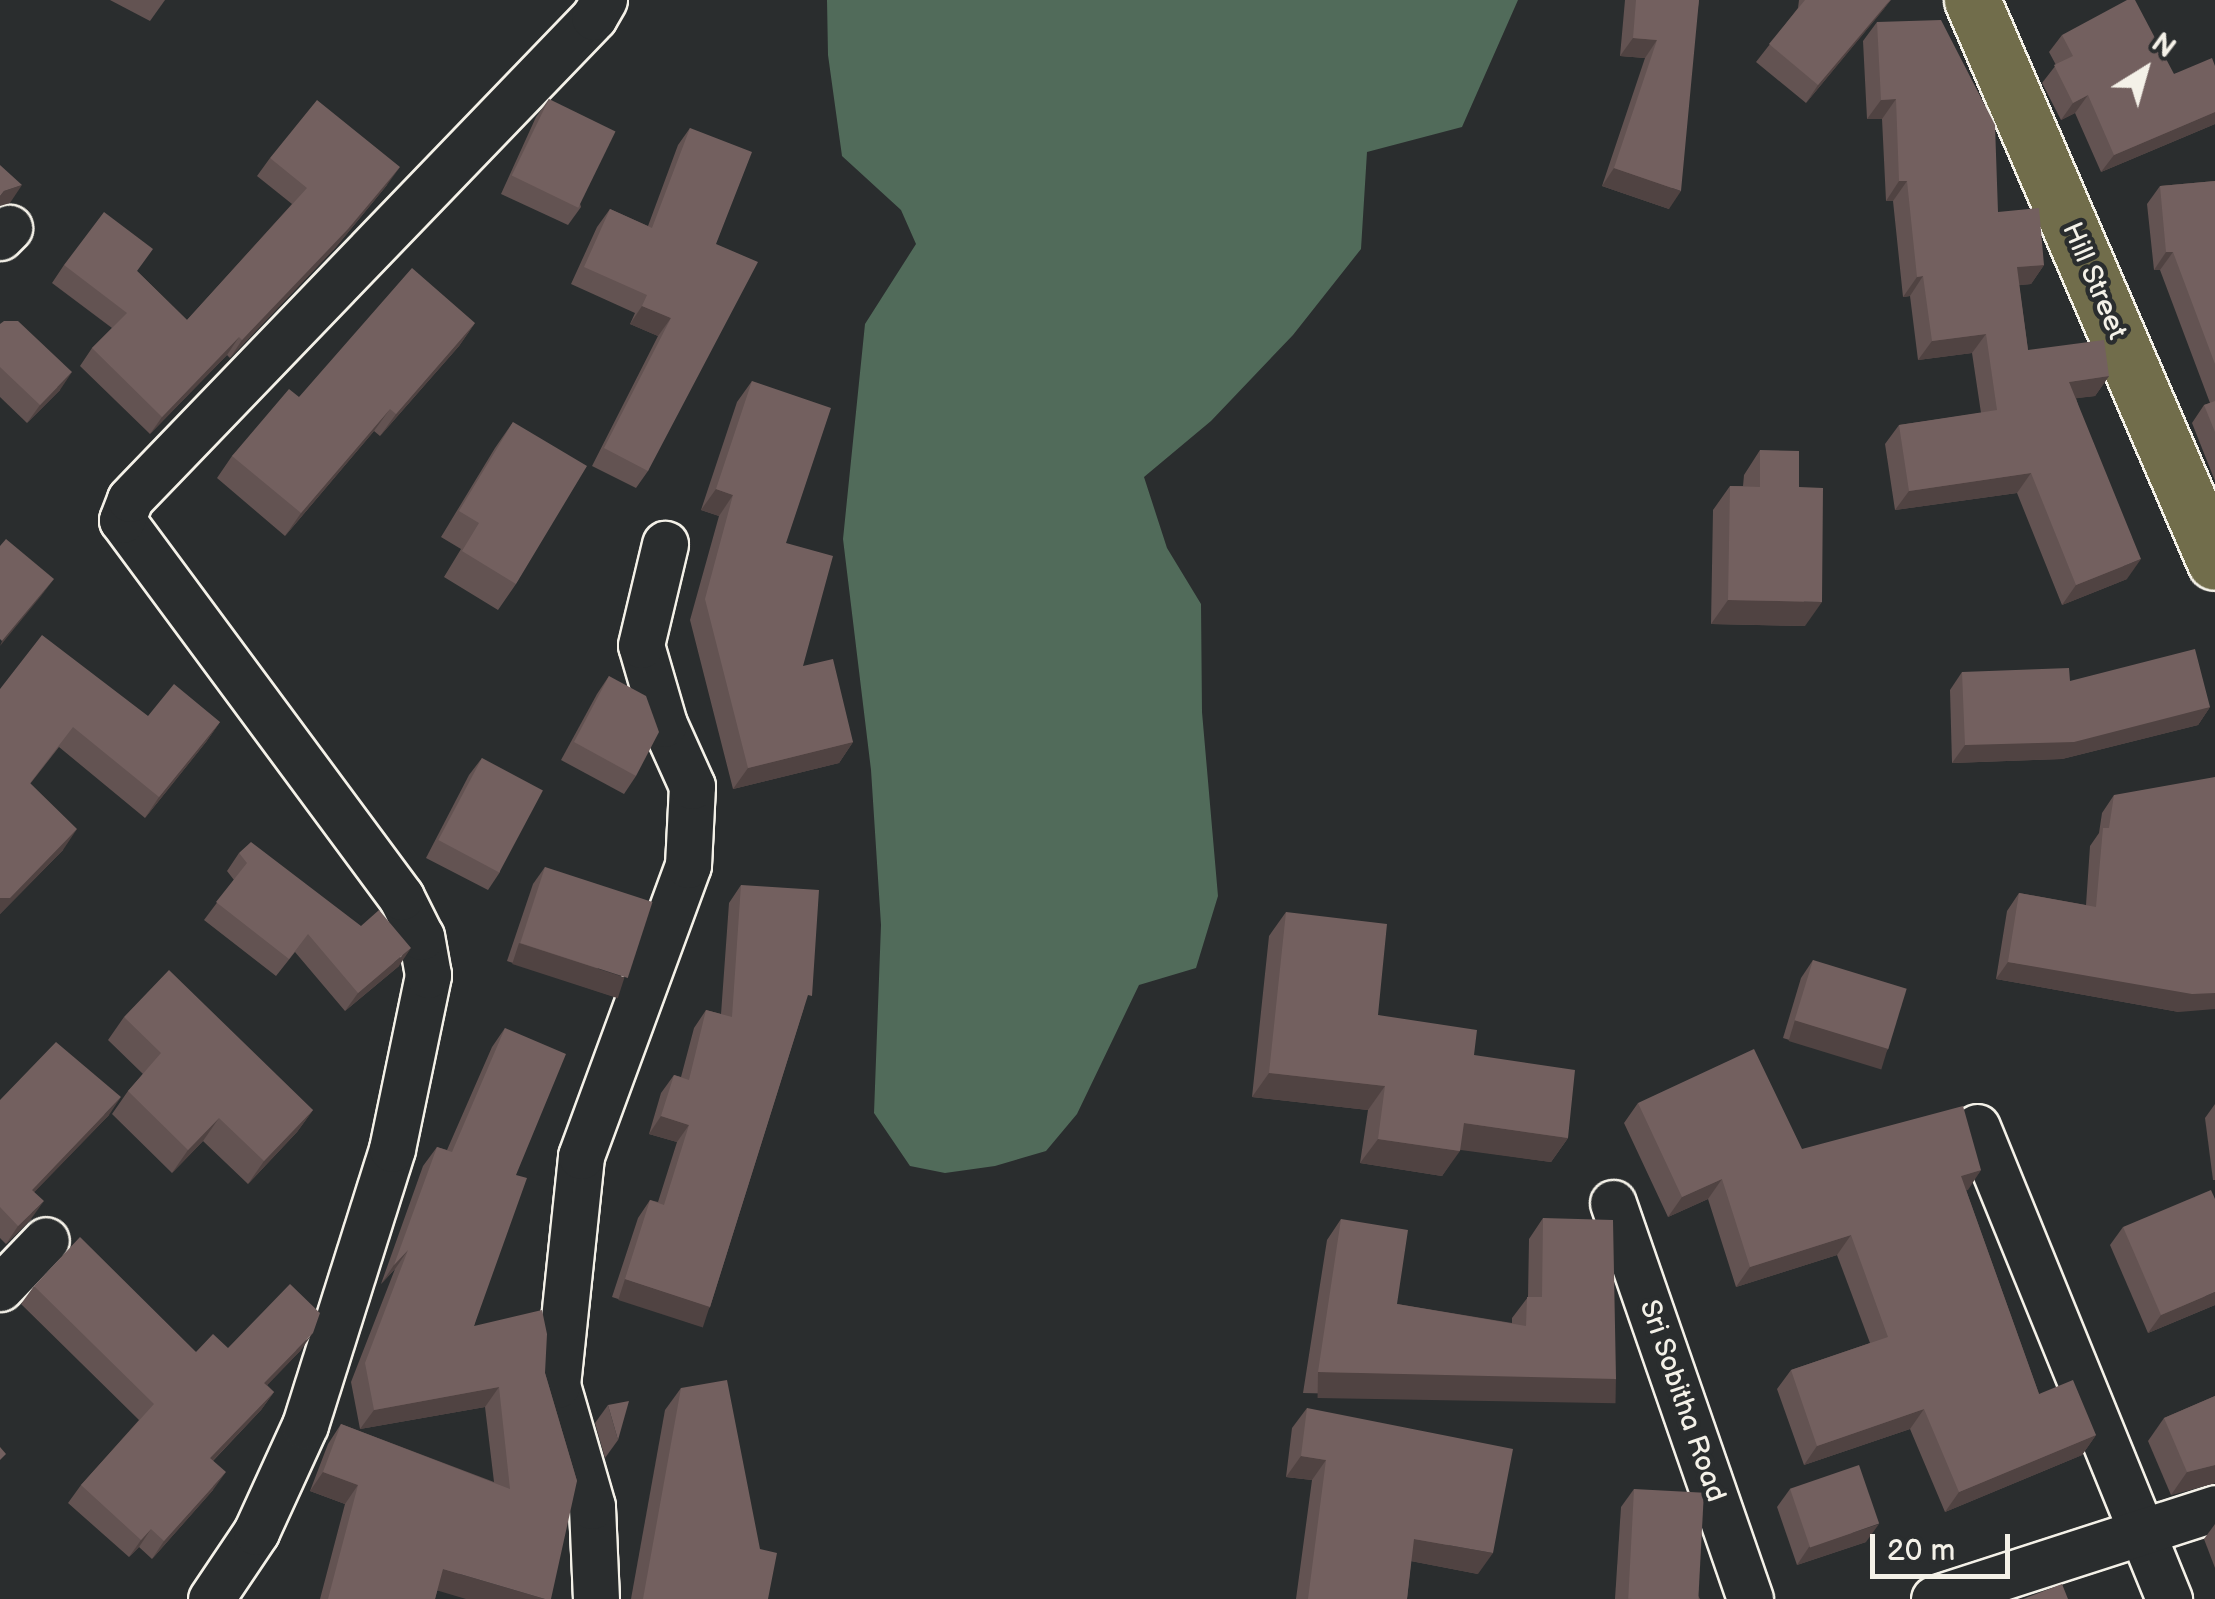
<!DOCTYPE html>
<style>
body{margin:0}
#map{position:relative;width:2215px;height:1599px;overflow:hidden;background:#2a2d2e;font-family:"Balsamiq Sans",sans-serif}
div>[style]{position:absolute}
.green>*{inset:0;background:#516b5a}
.roads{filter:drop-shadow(2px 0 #f4f1e8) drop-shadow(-2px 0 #f4f1e8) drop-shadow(0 2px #f4f1e8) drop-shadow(0 -2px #f4f1e8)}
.minor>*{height:45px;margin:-22.5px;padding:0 22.5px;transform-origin:22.5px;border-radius:22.5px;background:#2a2d2e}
.major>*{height:55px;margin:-27.5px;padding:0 27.5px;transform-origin:27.5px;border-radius:27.5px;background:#716d4b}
.wall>*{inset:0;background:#635352}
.shaded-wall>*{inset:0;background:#504342;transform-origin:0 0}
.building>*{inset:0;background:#73605f;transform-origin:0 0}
span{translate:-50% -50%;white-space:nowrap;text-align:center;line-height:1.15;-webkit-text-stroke:9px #2a2d2e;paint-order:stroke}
.street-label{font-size:28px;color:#f4f1e8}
.north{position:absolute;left:2095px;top:20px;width:100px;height:100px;-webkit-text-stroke:8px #2a2d2e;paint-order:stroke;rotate:37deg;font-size:28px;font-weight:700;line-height:40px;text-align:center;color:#f4f1e8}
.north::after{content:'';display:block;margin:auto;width:35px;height:45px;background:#f4f1e8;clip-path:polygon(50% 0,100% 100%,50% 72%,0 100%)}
.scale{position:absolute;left:1870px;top:1534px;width:140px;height:45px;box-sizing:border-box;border:5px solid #f4f1e8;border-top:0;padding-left:12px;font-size:30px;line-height:35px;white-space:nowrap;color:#f4f1e8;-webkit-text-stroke:8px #2a2d2e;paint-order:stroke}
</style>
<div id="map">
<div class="green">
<i style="clip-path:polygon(827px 0,1518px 0,1462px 127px,1367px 152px,1361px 249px,1293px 335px,1211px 421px,1144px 477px,1167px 548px,1201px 604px,1202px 712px,1218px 896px,1196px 968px,1139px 985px,1077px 1114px,1046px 1151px,995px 1166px,945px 1173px,910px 1166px,874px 1113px,881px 925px,871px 770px,843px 539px,865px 324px,916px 244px,901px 210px,842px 156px,828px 55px)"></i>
</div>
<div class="roads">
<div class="minor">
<i style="left:0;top:237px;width:13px;rotate:-45deg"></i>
<i style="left:1977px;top:1127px;width:510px;rotate:67.86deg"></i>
<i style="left:1613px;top:1203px;width:419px;rotate:70.9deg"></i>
<i style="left:0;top:1288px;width:66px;rotate:-46.2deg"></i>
<i style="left:211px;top:1599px;width:81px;rotate:-56.1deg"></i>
<i style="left:256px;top:1532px;width:118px;rotate:-65.4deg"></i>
<i style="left:305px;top:1425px;width:289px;rotate:-72.5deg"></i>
<i style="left:392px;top:1149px;width:178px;rotate:-78.3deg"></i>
<i style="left:428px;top:975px;width:39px;rotate:-100deg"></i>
<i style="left:421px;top:937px;width:45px;rotate:-116.6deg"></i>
<i style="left:401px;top:897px;width:469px;rotate:-126.5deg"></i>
<i style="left:122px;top:520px;width:22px;rotate:-69deg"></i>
<i style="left:130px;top:499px;width:669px;rotate:-46.09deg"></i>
<i style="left:594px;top:17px;width:20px;rotate:-60deg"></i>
<i style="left:596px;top:1599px;width:93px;rotate:-92.5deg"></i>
<i style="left:592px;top:1506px;width:126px;rotate:-106.1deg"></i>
<i style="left:557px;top:1385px;width:230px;rotate:-84deg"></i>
<i style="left:581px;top:1156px;width:310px;rotate:-69.8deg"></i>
<i style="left:688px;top:865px;width:79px;rotate:-87.1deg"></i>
<i style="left:692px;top:786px;width:68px;rotate:-114.3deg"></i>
<i style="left:664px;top:724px;width:82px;rotate:-106.2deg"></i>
<i style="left:641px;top:645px;width:104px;rotate:-76.6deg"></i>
<i style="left:1934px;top:1599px;width:295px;rotate:-17.9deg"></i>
</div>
<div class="major">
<i style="left:1972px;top:0;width:612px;rotate:66.62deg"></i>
</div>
</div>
<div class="wall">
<i style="clip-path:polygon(110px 0,165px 0,150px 21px)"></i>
<i style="clip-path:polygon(1625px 0,1699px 0,1669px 209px,1602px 186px,1645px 58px,1620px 56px)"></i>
<i style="clip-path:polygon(1799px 0,1891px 0,1806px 103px,1756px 62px,1798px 8px)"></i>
<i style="clip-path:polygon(1877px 22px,1998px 212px,2044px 265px,2031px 284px,2019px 285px,2028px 350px,2109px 376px,2095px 396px,2076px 398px,2127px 579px,2062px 605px,2017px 493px,1895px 510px,1885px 444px,1899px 425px,1981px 413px,1972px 353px,1918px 360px,1910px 296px,1903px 297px,1893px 201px,1886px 201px,1882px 119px,1867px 119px,1863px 41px)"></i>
<i style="clip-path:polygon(2062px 35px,2174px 74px,2215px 66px,2215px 124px,2101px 172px,2075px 113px,2061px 120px,2042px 83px,2056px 65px,2049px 52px)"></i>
<i style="clip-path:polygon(549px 99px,581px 207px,568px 225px,501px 194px,536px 117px)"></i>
<i style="clip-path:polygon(690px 128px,716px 244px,648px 471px,636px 488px,592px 466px,658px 336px,630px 324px,635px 313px,571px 284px,597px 227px,610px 209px,648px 226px,678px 145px)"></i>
<i style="clip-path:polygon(270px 158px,387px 185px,336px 247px,230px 358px,227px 355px,150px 434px,80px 366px,92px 348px,112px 328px,52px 283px,64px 265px,137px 271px,187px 320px,292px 204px,257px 176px)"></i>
<i style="clip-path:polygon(2215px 181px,2215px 481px,2192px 423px,2204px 405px,2210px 403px,2160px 270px,2154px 270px,2147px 204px,2160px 186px)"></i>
<i style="clip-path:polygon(475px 323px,459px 346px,380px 436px,374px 431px,285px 536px,217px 478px,232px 456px,299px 397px)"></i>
<i style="clip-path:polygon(0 324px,60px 390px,27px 423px,0 397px)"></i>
<i style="clip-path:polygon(752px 381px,786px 543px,803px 666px,853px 742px,839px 763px,733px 789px,690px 620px,719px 516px,701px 510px,737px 402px)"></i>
<i style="clip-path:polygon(513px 422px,516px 584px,498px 610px,444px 577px,461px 549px,441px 537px,495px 448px)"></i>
<i style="clip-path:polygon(1760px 450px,1799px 487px,1805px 626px,1711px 624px,1713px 510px,1730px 486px,1743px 486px,1744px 475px)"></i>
<i style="clip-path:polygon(1962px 672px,2070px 681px,2210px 707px,2198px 725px,2062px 759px,1952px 763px,1950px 690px)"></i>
<i style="clip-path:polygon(609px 676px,636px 776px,624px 794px,561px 760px,597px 694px)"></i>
<i style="clip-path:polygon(0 689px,148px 716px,220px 722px,206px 742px,145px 818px,59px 747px,30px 784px,63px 850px,0 914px)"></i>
<i style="clip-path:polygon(482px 758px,500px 872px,488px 890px,426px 858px,469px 775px)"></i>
<i style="clip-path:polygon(2114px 795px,2179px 1012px,1996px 979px,2007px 911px,2019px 893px,2086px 905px,2090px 846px,2099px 833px,2102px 813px)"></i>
<i style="clip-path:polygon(239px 853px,399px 966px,345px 1011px,295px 952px,276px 976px,204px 920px,234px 880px,227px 871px)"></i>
<i style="clip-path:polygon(545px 867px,612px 996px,507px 961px,533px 884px)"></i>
<i style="clip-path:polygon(741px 885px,804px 1007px,710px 1307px,697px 1325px,612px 1297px,638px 1218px,650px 1200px,658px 1202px,677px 1142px,649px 1134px,661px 1093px,674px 1075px,681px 1077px,694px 1028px,706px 1010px,721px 1014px,729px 903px)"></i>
<i style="clip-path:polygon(1286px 912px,1378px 1015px,1474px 1055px,1568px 1138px,1551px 1162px,1460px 1149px,1442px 1176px,1360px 1163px,1368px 1110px,1252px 1097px,1269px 936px)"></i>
<i style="clip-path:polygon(1813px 960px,1888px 1049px,1876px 1067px,1783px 1038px,1801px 978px)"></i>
<i style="clip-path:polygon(124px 1017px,313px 1110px,297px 1132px,248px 1184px,203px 1141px,172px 1173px,112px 1114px,128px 1091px,143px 1074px,108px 1040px)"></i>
<i style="clip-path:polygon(505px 1028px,516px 1175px,474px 1326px,545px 1373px,577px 1481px,437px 1591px,435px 1599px,320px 1599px,345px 1504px,310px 1491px,328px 1444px,341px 1424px,494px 1482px,485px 1407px,360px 1429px,351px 1382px,395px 1269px,381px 1284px,423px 1166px,437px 1147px,447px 1150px,492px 1047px)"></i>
<i style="clip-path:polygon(0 1100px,109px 1115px,34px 1192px,31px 1219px,6px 1244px,0 1238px)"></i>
<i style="clip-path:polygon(1638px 1103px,1802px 1149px,1981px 1170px,1966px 1190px,2039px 1394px,2096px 1435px,2082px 1455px,1945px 1512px,1910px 1429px,1804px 1465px,1777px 1389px,1791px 1370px,1870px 1343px,1837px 1255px,1736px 1287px,1708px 1199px,1668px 1217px,1624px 1123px)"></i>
<i style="clip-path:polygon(2215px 1104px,2215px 1180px,2213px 1180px,2205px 1118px)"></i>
<i style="clip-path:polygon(1543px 1218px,1616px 1379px,1602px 1400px,1303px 1393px,1327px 1240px,1341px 1219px,1397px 1304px,1512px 1323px,1512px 1318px,1528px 1297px,1529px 1239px)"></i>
<i style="clip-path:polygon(2123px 1227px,2215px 1305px,2148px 1333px,2110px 1245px)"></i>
<i style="clip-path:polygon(34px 1286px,196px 1352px,228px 1348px,301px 1350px,267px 1385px,274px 1392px,261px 1410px,213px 1461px,213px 1490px,152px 1559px,139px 1547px,129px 1557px,68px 1503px,81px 1485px,139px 1420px,21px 1304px)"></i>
<i style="clip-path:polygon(681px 1388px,768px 1599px,631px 1599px,665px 1410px)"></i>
<i style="clip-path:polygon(2215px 1396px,2215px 1483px,2171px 1495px,2148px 1441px,2164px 1418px)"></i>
<i style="clip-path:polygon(608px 1405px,618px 1440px,605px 1458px,595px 1423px)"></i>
<i style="clip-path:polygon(1307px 1408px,1478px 1574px,1411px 1561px,1407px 1599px,1296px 1599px,1312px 1480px,1286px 1477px,1292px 1428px)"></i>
<i style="clip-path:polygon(1634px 1489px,1700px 1599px,1615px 1599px,1621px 1507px)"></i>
<i style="clip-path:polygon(1790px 1489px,1866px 1542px,1797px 1565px,1777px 1507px)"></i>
<i style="clip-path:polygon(2215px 1524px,2215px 1568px,2204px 1539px)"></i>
</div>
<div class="shaded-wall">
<i style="clip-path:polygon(1890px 0,1884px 9px,1806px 103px,1818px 85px)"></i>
<i style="clip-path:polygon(1633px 38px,1657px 40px,1645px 58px,1620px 56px)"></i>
<i style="clip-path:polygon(2088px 95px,2075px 113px,2061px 120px,2073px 103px)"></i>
<i style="clip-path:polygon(1896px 99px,1882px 119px,1867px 119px,1881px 100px)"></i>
<i style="clip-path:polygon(2215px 112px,2215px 124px,2101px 172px,2114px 155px)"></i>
<i style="clip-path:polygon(400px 167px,387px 185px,336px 247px,230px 358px,242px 340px)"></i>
<i style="clip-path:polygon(1614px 168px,1681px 191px,1669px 209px,1602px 186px)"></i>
<i style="clip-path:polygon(1899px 181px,1907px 181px,1893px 201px,1886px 201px)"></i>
<i style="clip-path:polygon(22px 185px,10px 203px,0 206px,0 196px,4px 191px)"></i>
<i style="clip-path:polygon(2166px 252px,2173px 252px,2160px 270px,2154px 270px)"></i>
<i style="clip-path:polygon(2044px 265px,2031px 284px,2003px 287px,2017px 267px)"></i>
<i style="clip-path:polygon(1923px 276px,1910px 296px,1903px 297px,1917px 277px)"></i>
<i style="clip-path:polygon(642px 306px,671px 318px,658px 336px,630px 324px)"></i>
<i style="clip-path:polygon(475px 323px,459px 346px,380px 436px,396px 414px)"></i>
<i style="clip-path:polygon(1986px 334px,1972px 353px,1918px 360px,1932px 341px)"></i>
<i style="clip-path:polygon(239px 337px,227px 355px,150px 434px,162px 417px)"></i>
<i style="clip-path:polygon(72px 372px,60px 390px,27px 423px,40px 405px)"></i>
<i style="clip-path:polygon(2109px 376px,2095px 396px,2055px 401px,2069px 382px)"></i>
<i style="clip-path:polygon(390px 409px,374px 431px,285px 536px,301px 513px)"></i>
<i style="clip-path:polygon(2031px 473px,2017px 493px,1895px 510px,1909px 491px)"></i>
<i style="clip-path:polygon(716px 489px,733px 495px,719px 516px,701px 510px)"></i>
<i style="clip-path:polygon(2141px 559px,2127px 579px,2062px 605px,2076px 585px)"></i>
<i style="clip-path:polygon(54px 579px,41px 596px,0 646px,2px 641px)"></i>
<i style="clip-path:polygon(1728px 600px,1822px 602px,1805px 626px,1711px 624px)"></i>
<i style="clip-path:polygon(2210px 707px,2198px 725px,2062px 759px,1952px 763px,1965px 745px)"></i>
<i style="clip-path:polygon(220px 722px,206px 742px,145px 818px,159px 797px)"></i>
<i style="clip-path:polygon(853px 742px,839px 763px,733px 789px,748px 768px)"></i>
<i style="clip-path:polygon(77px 829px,63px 850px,0 914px,0 898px)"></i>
<i style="left:519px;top:943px;width:111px;height:22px;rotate:18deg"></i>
<i style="clip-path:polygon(411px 948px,399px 966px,345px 1011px,358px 993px)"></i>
<i style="clip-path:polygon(2008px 962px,2215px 993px,2215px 1009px,2179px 1012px,1996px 979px)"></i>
<i style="left:1795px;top:1020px;width:97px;height:22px;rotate:17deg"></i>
<i style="clip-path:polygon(1269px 1073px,1385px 1086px,1368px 1110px,1252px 1097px)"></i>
<i style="clip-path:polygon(121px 1097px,109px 1115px,19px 1208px,32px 1190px)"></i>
<i style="clip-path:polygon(313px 1110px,297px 1132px,248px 1184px,264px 1161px)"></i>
<i style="clip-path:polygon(661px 1116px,689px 1125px,677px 1142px,649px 1134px)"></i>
<i style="clip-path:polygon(219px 1118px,203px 1141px,172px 1173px,188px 1150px)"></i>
<i style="clip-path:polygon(1464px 1123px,1568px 1138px,1551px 1162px,1446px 1148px)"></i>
<i style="clip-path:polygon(1378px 1139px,1460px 1151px,1442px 1176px,1360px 1163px)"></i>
<i style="clip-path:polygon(1981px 1170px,1968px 1190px,1947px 1196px,1961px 1176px)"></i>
<i style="clip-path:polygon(1722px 1179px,1708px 1199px,1668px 1217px,1682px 1197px)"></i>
<i style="clip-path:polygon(44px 1201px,31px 1219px,6px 1244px,18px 1226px)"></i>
<i style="clip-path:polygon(1851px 1235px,1837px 1255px,1736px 1287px,1750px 1267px)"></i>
<i style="clip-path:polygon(408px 1250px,395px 1269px,381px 1284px,394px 1265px)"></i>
<i style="left:625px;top:1279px;width:89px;height:22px;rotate:18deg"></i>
<i style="clip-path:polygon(2215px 1292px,2215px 1305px,2148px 1333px,2161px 1315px)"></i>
<i style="clip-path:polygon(313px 1333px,301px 1350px,252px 1401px,264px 1383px)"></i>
<i style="left:1318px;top:1372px;width:298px;height:26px;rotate:1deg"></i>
<i style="clip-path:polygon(499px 1387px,485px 1407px,360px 1429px,374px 1410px)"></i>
<i style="clip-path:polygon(274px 1392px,261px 1410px,198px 1476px,210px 1458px)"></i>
<i style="clip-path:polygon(1924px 1409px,1910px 1429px,1804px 1465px,1817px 1446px)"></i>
<i style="clip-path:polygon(2096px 1435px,2082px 1455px,1945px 1512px,1959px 1492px)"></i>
<i style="clip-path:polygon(1301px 1456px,1326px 1460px,1312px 1480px,1286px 1477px)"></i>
<i style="clip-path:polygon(2215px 1465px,2215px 1483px,2171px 1495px,2187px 1472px)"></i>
<i style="clip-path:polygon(226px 1472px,213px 1490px,152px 1559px,164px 1541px)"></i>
<i style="clip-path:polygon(323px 1472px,358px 1485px,345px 1504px,310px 1491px)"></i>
<i style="clip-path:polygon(1879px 1524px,1866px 1542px,1797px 1565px,1809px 1547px)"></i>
<i style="clip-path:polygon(151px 1529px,139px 1547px,129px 1557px,141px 1540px)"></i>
<i style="clip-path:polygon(1414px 1539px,1493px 1553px,1478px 1574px,1400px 1559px)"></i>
<i style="clip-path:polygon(443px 1569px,545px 1599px,466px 1599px,429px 1588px)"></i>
</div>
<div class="building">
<i style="clip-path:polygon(1636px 0,1699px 0,1681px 191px,1614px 168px,1657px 40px,1633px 38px)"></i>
<i style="clip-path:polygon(1805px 0,1890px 0,1818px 85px,1769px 44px)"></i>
<i style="clip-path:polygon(2127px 0,2135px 0,2174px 74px,2212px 58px,2215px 66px,2215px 112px,2114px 155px,2088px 95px,2073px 103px,2054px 65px,2073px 56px,2062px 35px)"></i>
<i style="clip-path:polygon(1941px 20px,1995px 125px,1998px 212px,2039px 208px,2044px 265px,2017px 267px,2028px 350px,2104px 340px,2109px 376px,2069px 382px,2141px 559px,2076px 585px,2031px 473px,1909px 491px,1899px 425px,1997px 410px,1986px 334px,1932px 341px,1923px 276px,1917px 277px,1907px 181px,1899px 181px,1896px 99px,1881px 100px,1877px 22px)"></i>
<i style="left:549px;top:99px;width:74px;height:85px;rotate:26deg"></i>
<i style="clip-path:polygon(317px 100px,400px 167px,348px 229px,242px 340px,239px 337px,162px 417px,92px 348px,127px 313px,64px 265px,104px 212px,153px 249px,137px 271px,187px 320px,307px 188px,270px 158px)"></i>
<i style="clip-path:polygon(690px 128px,752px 152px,716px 244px,758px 262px,648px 471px,604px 448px,671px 318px,642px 306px,647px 295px,584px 267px,610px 209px,652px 228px)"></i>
<i style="clip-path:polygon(0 165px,22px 185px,4px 191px,0 196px)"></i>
<i style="clip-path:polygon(2215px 181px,2215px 364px,2173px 252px,2166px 252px,2160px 186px)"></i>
<i style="clip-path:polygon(412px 268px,475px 323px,396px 414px,390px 409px,301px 513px,232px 456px,289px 389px,299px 397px)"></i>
<i style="clip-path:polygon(4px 321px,18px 321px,72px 372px,40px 405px,0 367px,0 324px)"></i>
<i style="clip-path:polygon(752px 381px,831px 408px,786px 543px,833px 556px,803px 666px,833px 659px,853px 742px,748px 768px,705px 599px,733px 495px,716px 489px)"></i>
<i style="clip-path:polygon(2215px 401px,2215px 432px,2204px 405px)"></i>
<i style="clip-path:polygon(513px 422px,587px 466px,516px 584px,462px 551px,479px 523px,459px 511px)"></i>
<i style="clip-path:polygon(1760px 450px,1799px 451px,1799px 487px,1823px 488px,1822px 602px,1728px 600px,1730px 486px,1760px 487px)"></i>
<i style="clip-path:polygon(6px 539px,54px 579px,2px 641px,0 639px,0 546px)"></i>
<i style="clip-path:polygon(42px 635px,148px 716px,174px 684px,220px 722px,159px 797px,73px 727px,30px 783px,77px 829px,10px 898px,0 898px,0 689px)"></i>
<i style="clip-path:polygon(2195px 649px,2210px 707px,2074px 742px,1965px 745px,1962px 672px,2069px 668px,2070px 681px)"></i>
<i style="clip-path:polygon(609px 676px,646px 696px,659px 732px,636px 776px,574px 742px)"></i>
<i style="left:482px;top:758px;width:69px;height:93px;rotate:28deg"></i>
<i style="clip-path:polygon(2215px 777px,2215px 993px,2192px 994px,2008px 962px,2019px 893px,2096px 907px,2103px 828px,2109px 828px,2114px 795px)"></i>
<i style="clip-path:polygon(251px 842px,361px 926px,379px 910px,411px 948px,358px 993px,308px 934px,289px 959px,216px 902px,247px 863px,239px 853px)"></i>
<i style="left:545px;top:867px;width:113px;height:80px;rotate:18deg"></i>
<i style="clip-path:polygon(741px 885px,819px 890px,812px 996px,808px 995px,710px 1307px,625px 1279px,650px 1200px,664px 1205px,689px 1125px,661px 1116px,674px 1075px,689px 1080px,706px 1010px,732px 1017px)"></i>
<i style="clip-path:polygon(1286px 912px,1387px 924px,1378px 1015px,1477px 1030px,1474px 1055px,1575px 1070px,1568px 1138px,1464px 1123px,1460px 1151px,1378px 1139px,1385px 1086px,1269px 1073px)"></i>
<i style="left:1813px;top:960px;width:98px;height:63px;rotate:17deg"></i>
<i style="clip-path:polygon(169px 970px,313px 1110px,264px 1161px,219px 1118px,188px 1150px,128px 1091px,161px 1053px,124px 1017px)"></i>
<i style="clip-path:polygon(505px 1028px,566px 1054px,516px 1175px,527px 1178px,474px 1326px,542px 1310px,547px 1334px,545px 1373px,577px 1481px,551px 1599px,545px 1599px,443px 1569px,435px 1599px,328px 1599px,358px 1485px,323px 1472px,341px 1424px,510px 1489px,499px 1387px,374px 1410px,365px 1363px,408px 1250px,394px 1265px,437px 1147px,452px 1152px)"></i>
<i style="clip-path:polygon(56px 1042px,121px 1097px,32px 1190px,44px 1201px,18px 1226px,0 1207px,0 1100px)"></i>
<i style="clip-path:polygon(1754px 1049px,1802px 1149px,1963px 1106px,1981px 1170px,1961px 1176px,2039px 1394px,2073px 1380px,2096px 1435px,1959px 1492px,1924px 1409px,1817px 1446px,1791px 1370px,1888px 1337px,1851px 1235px,1750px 1267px,1722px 1179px,1682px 1197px,1638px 1103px)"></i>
<i style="clip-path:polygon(2211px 1190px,2215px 1199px,2215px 1292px,2161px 1315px,2123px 1227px)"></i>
<i style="clip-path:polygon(1543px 1218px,1613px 1220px,1616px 1379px,1318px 1372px,1341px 1219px,1408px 1230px,1397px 1304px,1526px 1326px,1527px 1297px,1542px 1297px)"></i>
<i style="clip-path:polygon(80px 1237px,196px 1352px,213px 1334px,228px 1348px,290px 1284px,320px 1313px,313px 1333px,264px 1383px,274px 1392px,210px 1458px,226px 1472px,164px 1541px,151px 1529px,141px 1540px,81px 1485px,154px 1404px,34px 1286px)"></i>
<i style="clip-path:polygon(727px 1380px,760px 1549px,777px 1553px,768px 1599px,643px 1599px,681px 1388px)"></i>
<i style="clip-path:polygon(2215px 1396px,2215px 1465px,2187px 1472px,2164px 1418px)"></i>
<i style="clip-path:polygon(629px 1401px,618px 1440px,608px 1405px)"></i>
<i style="clip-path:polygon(1307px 1408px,1513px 1449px,1493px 1553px,1414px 1539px,1407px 1599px,1308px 1599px,1326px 1460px,1301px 1456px)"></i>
<i style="clip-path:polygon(0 1447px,6px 1454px,0 1460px)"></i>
<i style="left:1859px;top:1465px;width:62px;height:73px;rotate:71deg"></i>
<i style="left:1634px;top:1489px;width:70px;height:110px;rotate:3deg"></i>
<i style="clip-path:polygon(2062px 1584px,2068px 1599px,2023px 1599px)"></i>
</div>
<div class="street-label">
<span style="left:2094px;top:281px;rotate:67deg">Hill Street</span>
<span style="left:1682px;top:1401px;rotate:71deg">Sri Sobitha Road</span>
</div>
<div class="north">N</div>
<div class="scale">20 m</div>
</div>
